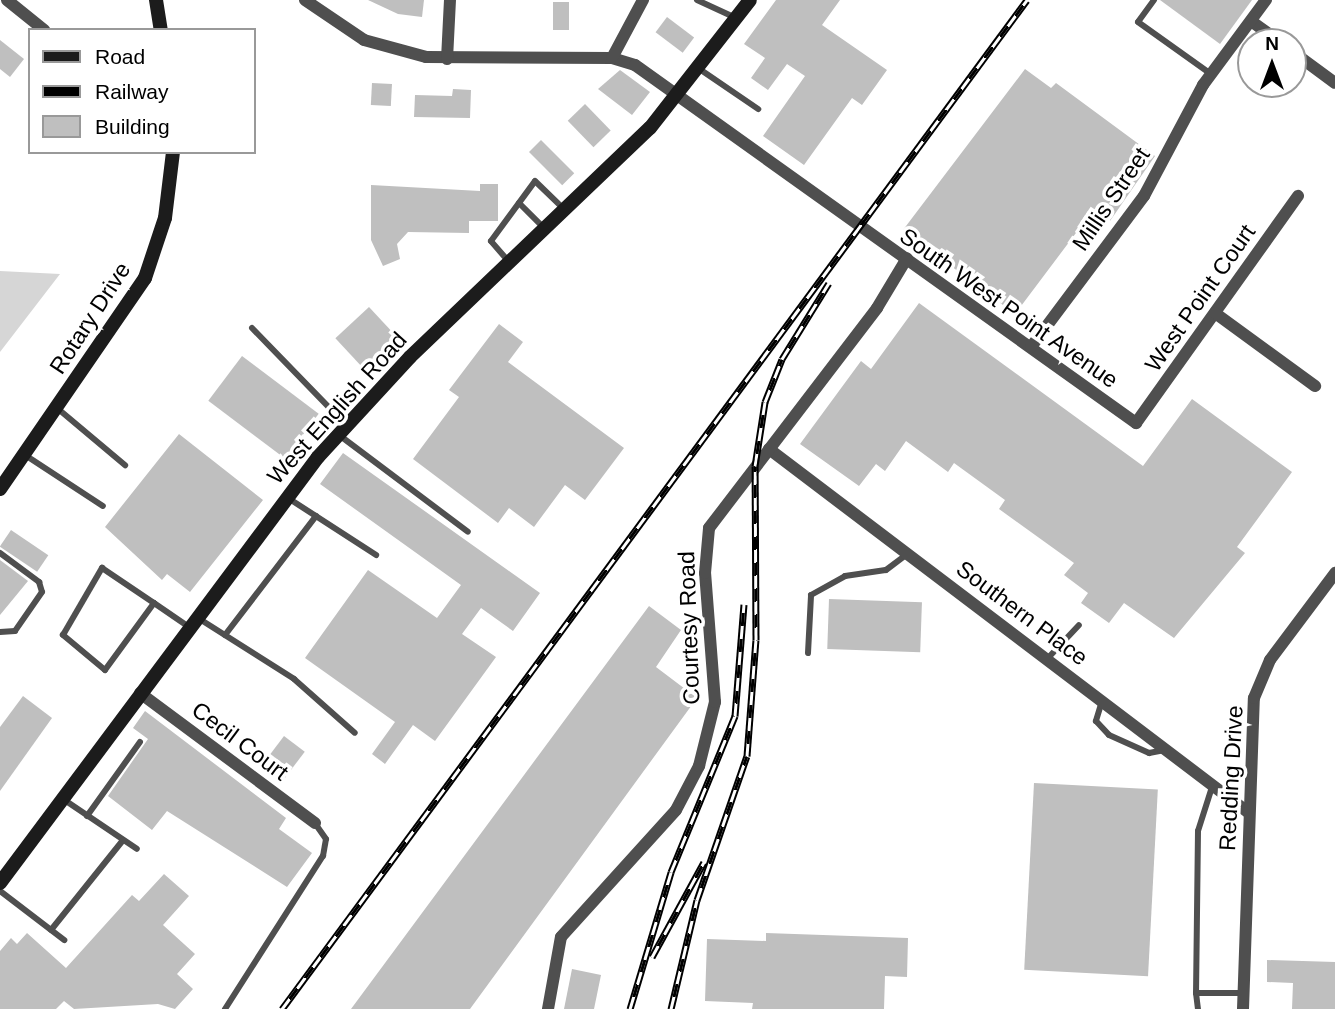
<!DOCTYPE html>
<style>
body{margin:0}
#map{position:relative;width:1335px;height:1009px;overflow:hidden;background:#fff;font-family:Arial,sans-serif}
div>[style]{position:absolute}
.green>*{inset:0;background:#d6d6d6}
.building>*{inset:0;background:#bfbfbf;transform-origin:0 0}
.lane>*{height:6px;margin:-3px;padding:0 3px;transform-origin:3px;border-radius:3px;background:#4f4f4f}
.street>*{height:12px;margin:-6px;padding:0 6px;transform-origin:6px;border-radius:6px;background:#4f4f4f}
.secondary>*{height:14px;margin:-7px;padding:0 7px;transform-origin:7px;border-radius:7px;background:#1c1c1c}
.rail>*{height:7px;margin-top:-3.5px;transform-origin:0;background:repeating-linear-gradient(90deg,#fff 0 13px,#000 0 26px);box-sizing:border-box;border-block:2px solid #000}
span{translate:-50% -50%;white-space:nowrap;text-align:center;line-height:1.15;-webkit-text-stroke:7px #fff;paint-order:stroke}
.street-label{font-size:23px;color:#000}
.legend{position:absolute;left:28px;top:28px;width:228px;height:126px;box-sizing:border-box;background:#fff;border:2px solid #999;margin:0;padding:9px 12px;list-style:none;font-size:21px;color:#000}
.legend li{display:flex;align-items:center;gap:14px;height:35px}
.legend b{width:35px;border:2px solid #999}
.north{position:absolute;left:1237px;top:28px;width:70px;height:70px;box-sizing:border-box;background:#fff;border:2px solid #999;border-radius:50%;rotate:0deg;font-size:19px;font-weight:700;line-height:28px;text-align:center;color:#000}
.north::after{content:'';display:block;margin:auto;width:24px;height:32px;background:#000;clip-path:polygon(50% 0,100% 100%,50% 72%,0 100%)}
</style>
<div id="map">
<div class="green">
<i style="clip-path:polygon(0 271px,60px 274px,0 352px)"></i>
</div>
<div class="building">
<i style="clip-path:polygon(368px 0,424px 0,422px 17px,398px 14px)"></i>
<i style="clip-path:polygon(776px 0,840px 0,822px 25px,887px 70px,862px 105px,852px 98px,804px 165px,763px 136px,805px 76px,787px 64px,768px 90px,751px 78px,765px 58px,744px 44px)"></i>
<i style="clip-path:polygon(1160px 0,1252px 0,1220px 44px)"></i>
<i style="left:553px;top:2px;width:16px;height:28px"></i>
<i style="left:667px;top:17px;width:34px;height:19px;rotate:37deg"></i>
<i style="clip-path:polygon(0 40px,24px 59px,10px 77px,0 69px)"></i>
<i style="clip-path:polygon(1025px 69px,1051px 88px,1056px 83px,1155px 156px,1110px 221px,1094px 209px,1015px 314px,903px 230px)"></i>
<i style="clip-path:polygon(620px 70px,650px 92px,632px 115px,598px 89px)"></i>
<i style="left:372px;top:83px;width:20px;height:22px;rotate:3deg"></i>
<i style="clip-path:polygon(453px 89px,471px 90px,470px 118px,414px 117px,415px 95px,452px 96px)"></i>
<i style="left:585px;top:104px;width:37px;height:24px;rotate:46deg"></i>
<i style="left:541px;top:140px;width:47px;height:17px;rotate:45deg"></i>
<i style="clip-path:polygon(480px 184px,498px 184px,498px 221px,469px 221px,469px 233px,408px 232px,397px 244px,400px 259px,383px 266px,371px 240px,371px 185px,480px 191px)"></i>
<i style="clip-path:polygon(919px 303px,1143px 466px,1192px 399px,1292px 472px,1237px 547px,1245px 553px,1174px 638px,1124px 603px,1109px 623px,1081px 603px,1088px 593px,1064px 575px,1074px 563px,999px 509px,1005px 500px,954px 463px,948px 472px,906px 441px,885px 471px,876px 464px,859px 486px,800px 444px,861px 361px,871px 369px)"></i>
<i style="left:369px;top:307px;width:44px;height:46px;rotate:47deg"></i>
<i style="clip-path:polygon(499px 324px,523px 342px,508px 362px,624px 448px,585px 500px,565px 485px,534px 527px,509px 508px,498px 523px,413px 459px,459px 397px,449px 390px)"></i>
<i style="left:242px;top:356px;width:96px;height:56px;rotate:37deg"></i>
<i style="clip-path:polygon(179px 434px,263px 500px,190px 592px,167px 574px,162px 580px,105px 527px)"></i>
<i style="clip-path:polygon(343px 453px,540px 593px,513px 631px,481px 608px,462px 634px,496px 657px,435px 741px,413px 725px,385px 764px,372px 754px,395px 722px,305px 658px,368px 570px,437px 618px,461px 585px,320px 484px)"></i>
<i style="left:11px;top:530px;width:45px;height:20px;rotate:34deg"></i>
<i style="clip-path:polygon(0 560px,28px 581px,0 615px)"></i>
<i style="left:829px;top:599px;width:93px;height:50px;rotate:2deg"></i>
<i style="clip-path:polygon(649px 606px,681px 630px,656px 667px,697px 698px,470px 1009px,351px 1009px)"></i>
<i style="clip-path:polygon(23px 696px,52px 718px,0 791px,0 727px)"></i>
<i style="clip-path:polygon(145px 711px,286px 818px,279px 829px,312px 853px,287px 887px,167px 811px,152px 830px,108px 796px,148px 739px,133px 728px)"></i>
<i style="left:284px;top:736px;width:26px;height:38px;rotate:37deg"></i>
<i style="left:1034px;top:783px;width:124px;height:187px;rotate:3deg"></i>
<i style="clip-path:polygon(164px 874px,189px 896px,163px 925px,195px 954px,177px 974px,193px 989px,175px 1009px,158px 1004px,74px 1009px,64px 1001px,56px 1009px,0 1009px,0 951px,11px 938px,17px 944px,27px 933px,66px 968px,132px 895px,139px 901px)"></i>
<i style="clip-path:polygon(766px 933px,908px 938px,907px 977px,885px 976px,884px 1009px,752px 1009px,753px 1003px,705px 1001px,707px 939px,766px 941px)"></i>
<i style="clip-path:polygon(1267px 960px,1335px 962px,1335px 1009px,1292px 1009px,1293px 983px,1267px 982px)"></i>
<i style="clip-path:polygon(572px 969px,601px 975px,594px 1009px,564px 1009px)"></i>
</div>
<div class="lane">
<i style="left:697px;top:0;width:43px;rotate:24.8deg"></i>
<i style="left:1154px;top:0;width:27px;rotate:126deg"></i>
<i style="left:1138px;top:22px;width:90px;rotate:35.5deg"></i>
<i style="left:698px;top:68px;width:73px;rotate:34.3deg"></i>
<i style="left:519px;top:203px;width:37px;rotate:45deg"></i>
<i style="left:510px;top:263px;width:29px;rotate:-131deg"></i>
<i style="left:491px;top:241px;width:74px;rotate:-53.7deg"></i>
<i style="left:535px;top:181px;width:40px;rotate:44deg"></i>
<i style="left:252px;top:328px;width:135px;rotate:45.9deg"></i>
<i style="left:57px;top:408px;width:89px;rotate:40deg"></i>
<i style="left:339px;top:435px;width:161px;rotate:36.9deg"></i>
<i style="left:25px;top:455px;width:93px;rotate:33.2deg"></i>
<i style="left:288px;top:498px;width:105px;rotate:32.9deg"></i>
<i style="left:0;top:553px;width:49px;rotate:36.6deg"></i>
<i style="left:39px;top:582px;width:10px;rotate:73deg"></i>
<i style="left:42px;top:592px;width:47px;rotate:124.7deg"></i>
<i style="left:15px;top:631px;width:15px;rotate:176deg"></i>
<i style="left:154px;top:603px;width:83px;rotate:126.2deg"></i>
<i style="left:105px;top:670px;width:55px;rotate:-140.2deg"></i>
<i style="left:63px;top:635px;width:78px;rotate:-59.8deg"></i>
<i style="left:102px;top:568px;width:63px;rotate:33.9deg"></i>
<i style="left:154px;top:603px;width:42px;rotate:34.4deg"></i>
<i style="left:198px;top:618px;width:114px;rotate:32.4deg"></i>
<i style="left:294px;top:679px;width:81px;rotate:41.5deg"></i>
<i style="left:225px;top:635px;width:150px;rotate:-52.6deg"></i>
<i style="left:808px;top:653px;width:58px;rotate:-87deg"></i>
<i style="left:811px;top:595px;width:39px;rotate:-29deg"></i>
<i style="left:845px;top:576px;width:41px;rotate:-8.3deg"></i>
<i style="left:886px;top:570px;width:26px;rotate:-37deg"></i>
<i style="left:1048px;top:658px;width:45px;rotate:-46.8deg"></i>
<i style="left:1102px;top:701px;width:21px;rotate:107deg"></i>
<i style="left:1096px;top:721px;width:19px;rotate:47deg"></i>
<i style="left:1109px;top:735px;width:44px;rotate:24.2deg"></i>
<i style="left:1149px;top:753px;width:16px;rotate:-11deg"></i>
<i style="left:1212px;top:787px;width:46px;rotate:107.7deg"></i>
<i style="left:1198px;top:831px;width:162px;rotate:90.7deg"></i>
<i style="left:1196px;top:993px;width:48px"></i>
<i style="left:63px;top:799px;width:89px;rotate:34deg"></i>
<i style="left:87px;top:816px;width:91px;rotate:-54.4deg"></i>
<i style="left:0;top:891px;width:81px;rotate:37.4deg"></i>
<i style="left:51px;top:930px;width:115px;rotate:-51.3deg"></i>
<i style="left:1196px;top:993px;width:16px;rotate:83deg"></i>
<i style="left:225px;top:1009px;width:182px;rotate:-57.4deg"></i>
<i style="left:323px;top:856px;width:17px;rotate:-80deg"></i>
<i style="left:326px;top:839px;width:19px;rotate:-125deg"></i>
</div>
<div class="street">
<i style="left:7px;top:0;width:48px;rotate:39deg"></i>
<i style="left:305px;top:0;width:71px;rotate:34.1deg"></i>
<i style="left:364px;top:40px;width:64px;rotate:15.3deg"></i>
<i style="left:426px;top:57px;width:186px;rotate:0.3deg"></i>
<i style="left:612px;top:58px;width:24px;rotate:17deg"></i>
<i style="left:635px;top:65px;width:616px;rotate:35.55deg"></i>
<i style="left:1136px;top:423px;width:279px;rotate:-54.5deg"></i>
<i style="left:1251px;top:21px;width:36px;rotate:36deg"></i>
<i style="left:1293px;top:52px;width:52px;rotate:36.4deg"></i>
<i style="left:612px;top:58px;width:66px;rotate:-61.9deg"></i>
<i style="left:447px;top:59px;width:59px;rotate:-87.1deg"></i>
<i style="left:1215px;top:313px;width:124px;rotate:36.1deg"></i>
<i style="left:1031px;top:347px;width:189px;rotate:-53.2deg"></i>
<i style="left:1144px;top:196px;width:126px;rotate:-62deg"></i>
<i style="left:1203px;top:85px;width:106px;rotate:-53.5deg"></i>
<i style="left:769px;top:449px;width:602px;rotate:37.17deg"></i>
<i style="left:140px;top:693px;width:218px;rotate:36.6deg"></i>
<i style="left:548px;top:1009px;width:73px;rotate:-79.8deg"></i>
<i style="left:561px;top:937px;width:171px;rotate:-47.8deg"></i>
<i style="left:676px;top:810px;width:50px;rotate:-62.4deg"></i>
<i style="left:699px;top:766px;width:66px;rotate:-76deg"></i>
<i style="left:715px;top:702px;width:129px;rotate:-94.4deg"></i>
<i style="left:705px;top:573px;width:45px;rotate:-84.9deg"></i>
<i style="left:709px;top:528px;width:277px;rotate:-52.6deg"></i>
<i style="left:877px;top:308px;width:58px;rotate:-59deg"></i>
<i style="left:1243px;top:1009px;width:311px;rotate:-88deg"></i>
<i style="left:1254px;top:698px;width:41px;rotate:-67.2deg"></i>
<i style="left:1270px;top:660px;width:109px;rotate:-53.2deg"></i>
</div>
<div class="secondary">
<i style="left:156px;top:0;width:30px;rotate:81deg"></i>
<i style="left:0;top:489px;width:256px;rotate:-55.5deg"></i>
<i style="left:145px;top:278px;width:63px;rotate:-71.6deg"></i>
<i style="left:165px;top:218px;width:66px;rotate:-83.1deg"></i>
<i style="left:0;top:883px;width:532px;rotate:-53.26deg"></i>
<i style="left:318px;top:457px;width:136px;rotate:-47.4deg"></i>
<i style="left:410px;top:357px;width:332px;rotate:-43.7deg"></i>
<i style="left:650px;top:128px;width:162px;rotate:-52deg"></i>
</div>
<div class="rail">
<i style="left:652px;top:957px;width:108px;rotate:-61.3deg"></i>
<i style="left:282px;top:1009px;width:1254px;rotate:-53.56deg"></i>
<i style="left:630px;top:1009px;width:143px;rotate:-73.3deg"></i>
<i style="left:671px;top:872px;width:169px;rotate:-67.7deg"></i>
<i style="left:735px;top:716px;width:112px;rotate:-85.4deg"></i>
<i style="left:671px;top:1009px;width:112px;rotate:-76.6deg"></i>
<i style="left:697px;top:900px;width:152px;rotate:-70.9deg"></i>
<i style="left:747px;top:756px;width:116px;rotate:-85.6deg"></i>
<i style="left:756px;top:640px;width:174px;rotate:-90.3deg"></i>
<i style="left:755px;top:466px;width:65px;rotate:-81.1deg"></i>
<i style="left:765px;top:402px;width:46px;rotate:-68.4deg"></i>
<i style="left:782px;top:359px;width:89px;rotate:-58.3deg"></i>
</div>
<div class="street-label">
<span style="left:1111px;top:199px;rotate:-56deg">Millis Street</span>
<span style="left:1200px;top:298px;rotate:-55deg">West Point Court</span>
<span style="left:1009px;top:308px;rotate:35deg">South West Point Avenue</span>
<span style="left:90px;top:318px;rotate:-57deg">Rotary Drive</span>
<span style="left:337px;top:408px;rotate:-48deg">West English Road</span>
<span style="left:1022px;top:613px;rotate:37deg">Southern Place</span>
<span style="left:689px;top:628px;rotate:-92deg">Courtesy Road</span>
<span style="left:240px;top:741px;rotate:37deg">Cecil Court</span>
<span style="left:1231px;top:778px;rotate:-87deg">Redding Drive</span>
</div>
<ul class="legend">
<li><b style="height:9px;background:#1c1c1c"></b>Road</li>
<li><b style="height:9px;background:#000"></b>Railway</li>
<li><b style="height:19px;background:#bfbfbf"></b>Building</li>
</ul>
<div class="north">N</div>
</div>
